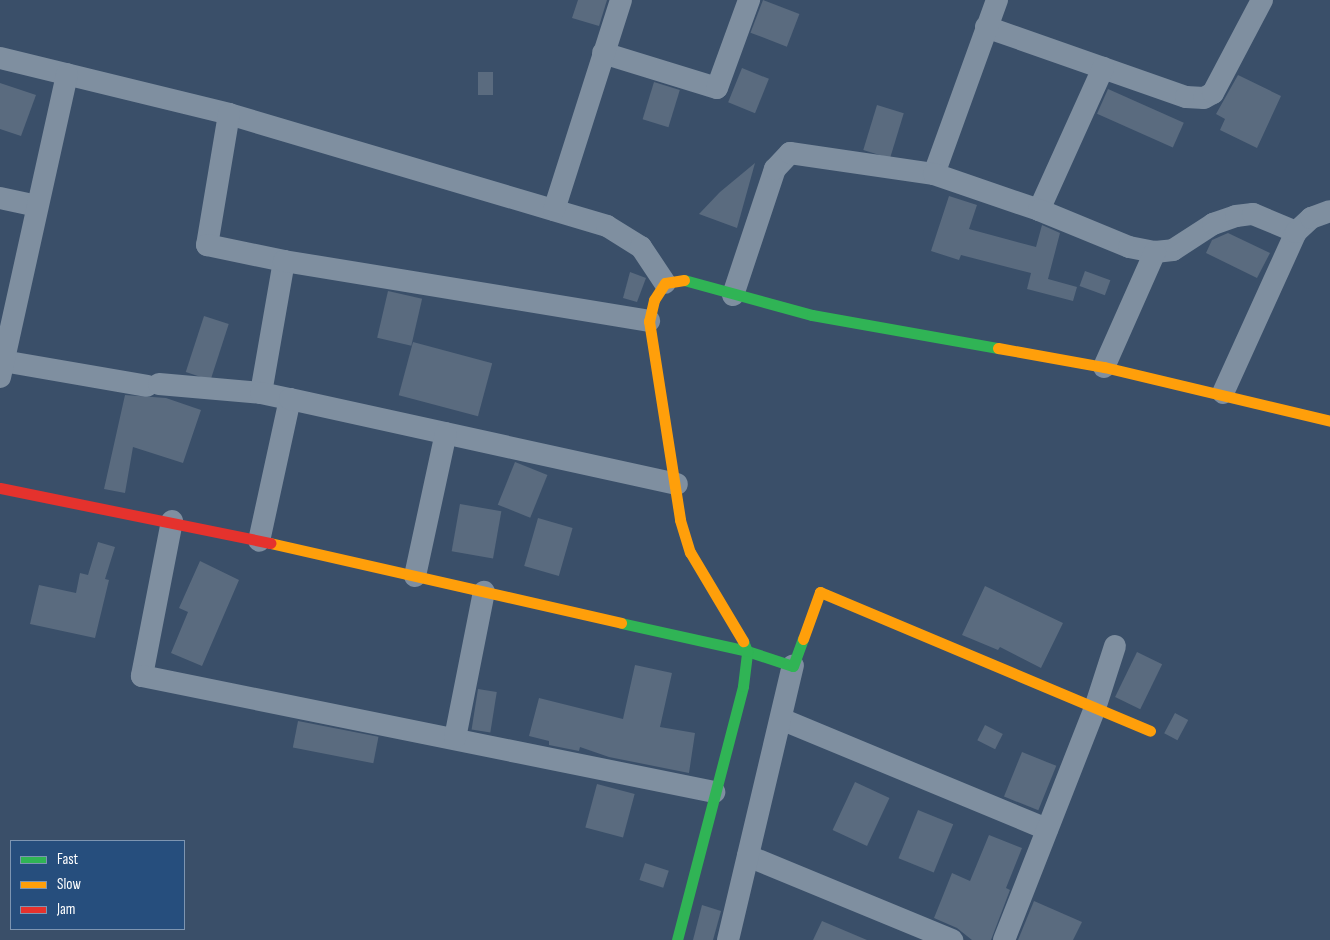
<!DOCTYPE html>
<style>
body{margin:0}
#map{position:relative;width:1330px;height:940px;overflow:hidden;background:#3a4f69;font-family:"Sofia Sans Condensed",sans-serif}
div>[style]{position:absolute}
.building>*{inset:0;background:#5a6b7f;transform-origin:0 0}
.street>*{height:22px;margin:-11px;padding:0 11px;transform-origin:11px;border-radius:11px;background:#7f8fa0}
.fast>*{height:11px;margin:-5.5px;padding:0 5.5px;transform-origin:5.5px;border-radius:5.5px;background:#30b455}
.slow>*{height:11px;margin:-5.5px;padding:0 5.5px;transform-origin:5.5px;border-radius:5.5px;background:#ff9f0a}
.jam>*{height:11px;margin:-5.5px;padding:0 5.5px;transform-origin:5.5px;border-radius:5.5px;background:#e5322d}
span{translate:-50% -50%;white-space:nowrap;text-align:center;line-height:1.15;-webkit-text-stroke:4px #264e7d;paint-order:stroke}
.legend{position:absolute;left:10px;top:840px;width:175px;height:90px;box-sizing:border-box;background:#264e7d;border:1px solid #7d95b1;margin:0;padding:6px 9px;list-style:none;font-size:15px;color:#fff}
.legend li{display:flex;align-items:center;gap:10px;height:25px}
.legend b{width:25px;border:1px solid #7d95b1}
</style>
<div id="map">
<div class="building">
<i style="clip-path:polygon(578px 0,607px 0,599px 26px,572px 18px)"></i>
<i style="left:763px;top:0;width:39px;height:35px;rotate:21deg"></i>
<i style="left:742px;top:68px;width:29px;height:37px;rotate:22deg"></i>
<i style="left:478px;top:72px;width:15px;height:23px"></i>
<i style="clip-path:polygon(1238px 75px,1281px 96px,1257px 148px,1220px 130px,1225px 119px,1216px 114px)"></i>
<i style="left:654px;top:82px;width:27px;height:39px;rotate:17deg"></i>
<i style="clip-path:polygon(0 83px,36px 95px,21px 136px,0 129px)"></i>
<i style="left:1108px;top:89px;width:83px;height:27px;rotate:24deg"></i>
<i style="left:877px;top:105px;width:28px;height:47px;rotate:17deg"></i>
<i style="clip-path:polygon(755px 163px,737px 228px,699px 214px,720px 192px)"></i>
<i style="clip-path:polygon(949px 196px,977px 205px,969px 229px,1036px 247px,1042px 225px,1060px 233px,1048px 279px,1077px 287px,1073px 301px,1027px 289px,1031px 273px,961px 255px,959px 260px,931px 251px)"></i>
<i style="clip-path:polygon(1228px 233px,1270px 253px,1257px 278px,1206px 253px,1212px 240px)"></i>
<i style="left:1085px;top:271px;width:27px;height:16px;rotate:20deg"></i>
<i style="clip-path:polygon(630px 272px,646px 278px,637px 302px,623px 298px)"></i>
<i style="left:388px;top:291px;width:35px;height:48px;rotate:13deg"></i>
<i style="left:204px;top:316px;width:26px;height:59px;rotate:18deg"></i>
<i style="left:413px;top:342px;width:82px;height:55px;rotate:15deg"></i>
<i style="clip-path:polygon(125px 395px,166px 398px,201px 410px,183px 463px,133px 447px,125px 493px,104px 489px)"></i>
<i style="left:515px;top:462px;width:35px;height:46px;rotate:22deg"></i>
<i style="left:460px;top:504px;width:42px;height:48px;rotate:10deg"></i>
<i style="left:538px;top:518px;width:36px;height:50px;rotate:16deg"></i>
<i style="clip-path:polygon(98px 542px,115px 547px,105px 579px,109px 580px,95px 638px,30px 624px,39px 585px,76px 593px,80px 573px,88px 575px)"></i>
<i style="clip-path:polygon(200px 561px,239px 580px,202px 666px,171px 653px,188px 612px,179px 608px)"></i>
<i style="clip-path:polygon(985px 586px,1063px 623px,1041px 668px,1000px 647px,998px 650px,962px 635px)"></i>
<i style="left:1137px;top:652px;width:28px;height:50px;rotate:26deg"></i>
<i style="clip-path:polygon(635px 665px,672px 673px,660px 727px,695px 733px,689px 773px,609px 757px,580px 747px,579px 751px,549px 745px,549px 741px,529px 736px,539px 698px,623px 719px)"></i>
<i style="left:478px;top:689px;width:19px;height:41px;rotate:9deg"></i>
<i style="left:1175px;top:713px;width:15px;height:23px;rotate:28deg"></i>
<i style="left:298px;top:721px;width:82px;height:27px;rotate:11deg"></i>
<i style="left:985px;top:725px;width:20px;height:17px;rotate:27deg"></i>
<i style="left:1022px;top:752px;width:37px;height:48px;rotate:22deg"></i>
<i style="left:855px;top:782px;width:38px;height:53px;rotate:25deg"></i>
<i style="left:597px;top:784px;width:39px;height:45px;rotate:15deg"></i>
<i style="left:918px;top:810px;width:38px;height:52px;rotate:22deg"></i>
<i style="clip-path:polygon(989px 835px,1022px 848px,1006px 888px,1010px 890px,991px 940px,972px 940px,957px 928px,934px 918px,952px 873px,970px 881px)"></i>
<i style="left:645px;top:863px;width:25px;height:18px;rotate:18deg"></i>
<i style="clip-path:polygon(1034px 901px,1082px 922px,1073px 940px,1018px 940px)"></i>
<i style="clip-path:polygon(702px 905px,721px 911px,713px 940px,693px 940px)"></i>
<i style="clip-path:polygon(822px 921px,867px 940px,813px 940px)"></i>
</div>
<div class="street">
<i style="left:986px;top:27px;width:212px;rotate:19.3deg"></i>
<i style="left:1186px;top:97px;width:18px;rotate:3deg"></i>
<i style="left:1204px;top:98px;width:10px;rotate:-29deg"></i>
<i style="left:1213px;top:93px;width:105px;rotate:-62.2deg"></i>
<i style="left:603px;top:53px;width:119px;rotate:17.1deg"></i>
<i style="left:717px;top:88px;width:94px;rotate:-70deg"></i>
<i style="left:0;top:58px;width:236px;rotate:13.7deg"></i>
<i style="left:229px;top:114px;width:394px;rotate:16.5deg"></i>
<i style="left:607px;top:226px;width:40px;rotate:32deg"></i>
<i style="left:641px;top:247px;width:43px;rotate:56.3deg"></i>
<i style="left:229px;top:114px;width:133px;rotate:99.5deg"></i>
<i style="left:207px;top:245px;width:79px;rotate:11.7deg"></i>
<i style="left:284px;top:261px;width:134px;rotate:99.9deg"></i>
<i style="left:934px;top:174px;width:185px;rotate:-70.1deg"></i>
<i style="left:0;top:198px;width:38px;rotate:12deg"></i>
<i style="left:554px;top:210px;width:220px;rotate:-72.3deg"></i>
<i style="left:1039px;top:210px;width:156px;rotate:-65.7deg"></i>
<i style="left:284px;top:261px;width:370px;rotate:9.3deg"></i>
<i style="left:733px;top:295px;width:133px;rotate:-71.6deg"></i>
<i style="left:775px;top:169px;width:22px;rotate:-47deg"></i>
<i style="left:790px;top:153px;width:146px;rotate:8.3deg"></i>
<i style="left:934px;top:174px;width:111px;rotate:18.9deg"></i>
<i style="left:1039px;top:210px;width:97px;rotate:22.3deg"></i>
<i style="left:1129px;top:247px;width:26px;rotate:11deg"></i>
<i style="left:1155px;top:252px;width:18px;rotate:-6deg"></i>
<i style="left:1173px;top:250px;width:48px;rotate:-33deg"></i>
<i style="left:1213px;top:224px;width:24px;rotate:-19deg"></i>
<i style="left:1236px;top:216px;width:17px;rotate:-7deg"></i>
<i style="left:1253px;top:214px;width:47px;rotate:22.7deg"></i>
<i style="left:3px;top:361px;width:146px;rotate:9.8deg"></i>
<i style="left:1104px;top:367px;width:126px;rotate:-66.1deg"></i>
<i style="left:0;top:377px;width:310px;rotate:-77.5deg"></i>
<i style="left:159px;top:384px;width:102px;rotate:5deg"></i>
<i style="left:261px;top:393px;width:30px;rotate:12deg"></i>
<i style="left:290px;top:399px;width:145px;rotate:102.3deg"></i>
<i style="left:1223px;top:393px;width:177px;rotate:-65.6deg"></i>
<i style="left:1296px;top:232px;width:21px;rotate:-43deg"></i>
<i style="left:1311px;top:218px;width:20px;rotate:-20deg"></i>
<i style="left:290px;top:399px;width:396px;rotate:12.4deg"></i>
<i style="left:172px;top:521px;width:158px;rotate:101deg"></i>
<i style="left:142px;top:676px;width:584px;rotate:11.46deg"></i>
<i style="left:415px;top:576px;width:146px;rotate:-77.8deg"></i>
<i style="left:781px;top:719px;width:288px;rotate:22.5deg"></i>
<i style="left:455px;top:738px;width:149px;rotate:-78.8deg"></i>
<i style="left:748px;top:856px;width:221px;rotate:22.4deg"></i>
<i style="left:728px;top:940px;width:282px;rotate:-76.7deg"></i>
<i style="left:1004px;top:940px;width:249px;rotate:-68.6deg"></i>
<i style="left:1095px;top:708px;width:65px;rotate:-72.1deg"></i>
</div>
<div class="fast">
<i style="left:684px;top:280px;width:133px;rotate:15.3deg"></i>
<i style="left:812px;top:315px;width:189px;rotate:10.1deg"></i>
<i style="left:621px;top:623px;width:129px;rotate:12.5deg"></i>
<i style="left:747px;top:651px;width:48px;rotate:18.1deg"></i>
<i style="left:793px;top:666px;width:29px;rotate:-70deg"></i>
<i style="left:677px;top:940px;width:262px;rotate:-75.4deg"></i>
<i style="left:743px;top:686px;width:35px;rotate:-83deg"></i>
<i style="left:747px;top:651px;width:11px;rotate:-112deg"></i>
</div>
<div class="slow">
<i style="left:684px;top:280px;width:19px;rotate:171deg"></i>
<i style="left:665px;top:283px;width:20px;rotate:123deg"></i>
<i style="left:654px;top:300px;width:22px;rotate:103deg"></i>
<i style="left:649px;top:321px;width:201px;rotate:81.1deg"></i>
<i style="left:680px;top:520px;width:34px;rotate:73deg"></i>
<i style="left:690px;top:552px;width:104px;rotate:59.2deg"></i>
<i style="left:998px;top:348px;width:108px;rotate:10.2deg"></i>
<i style="left:1104px;top:367px;width:232px;rotate:13.4deg"></i>
<i style="left:270px;top:543px;width:360px;rotate:12.8deg"></i>
<i style="left:803px;top:639px;width:50px;rotate:-70.1deg"></i>
<i style="left:820px;top:592px;width:358px;rotate:22.8deg"></i>
</div>
<div class="jam">
<i style="left:0;top:488px;width:276px;rotate:11.5deg"></i>
</div>
<ul class="legend">
<li><b style="height:6px;background:#30b455"></b>Fast</li>
<li><b style="height:6px;background:#ff9f0a"></b>Slow</li>
<li><b style="height:6px;background:#e5322d"></b>Jam</li>
</ul>
</div>
